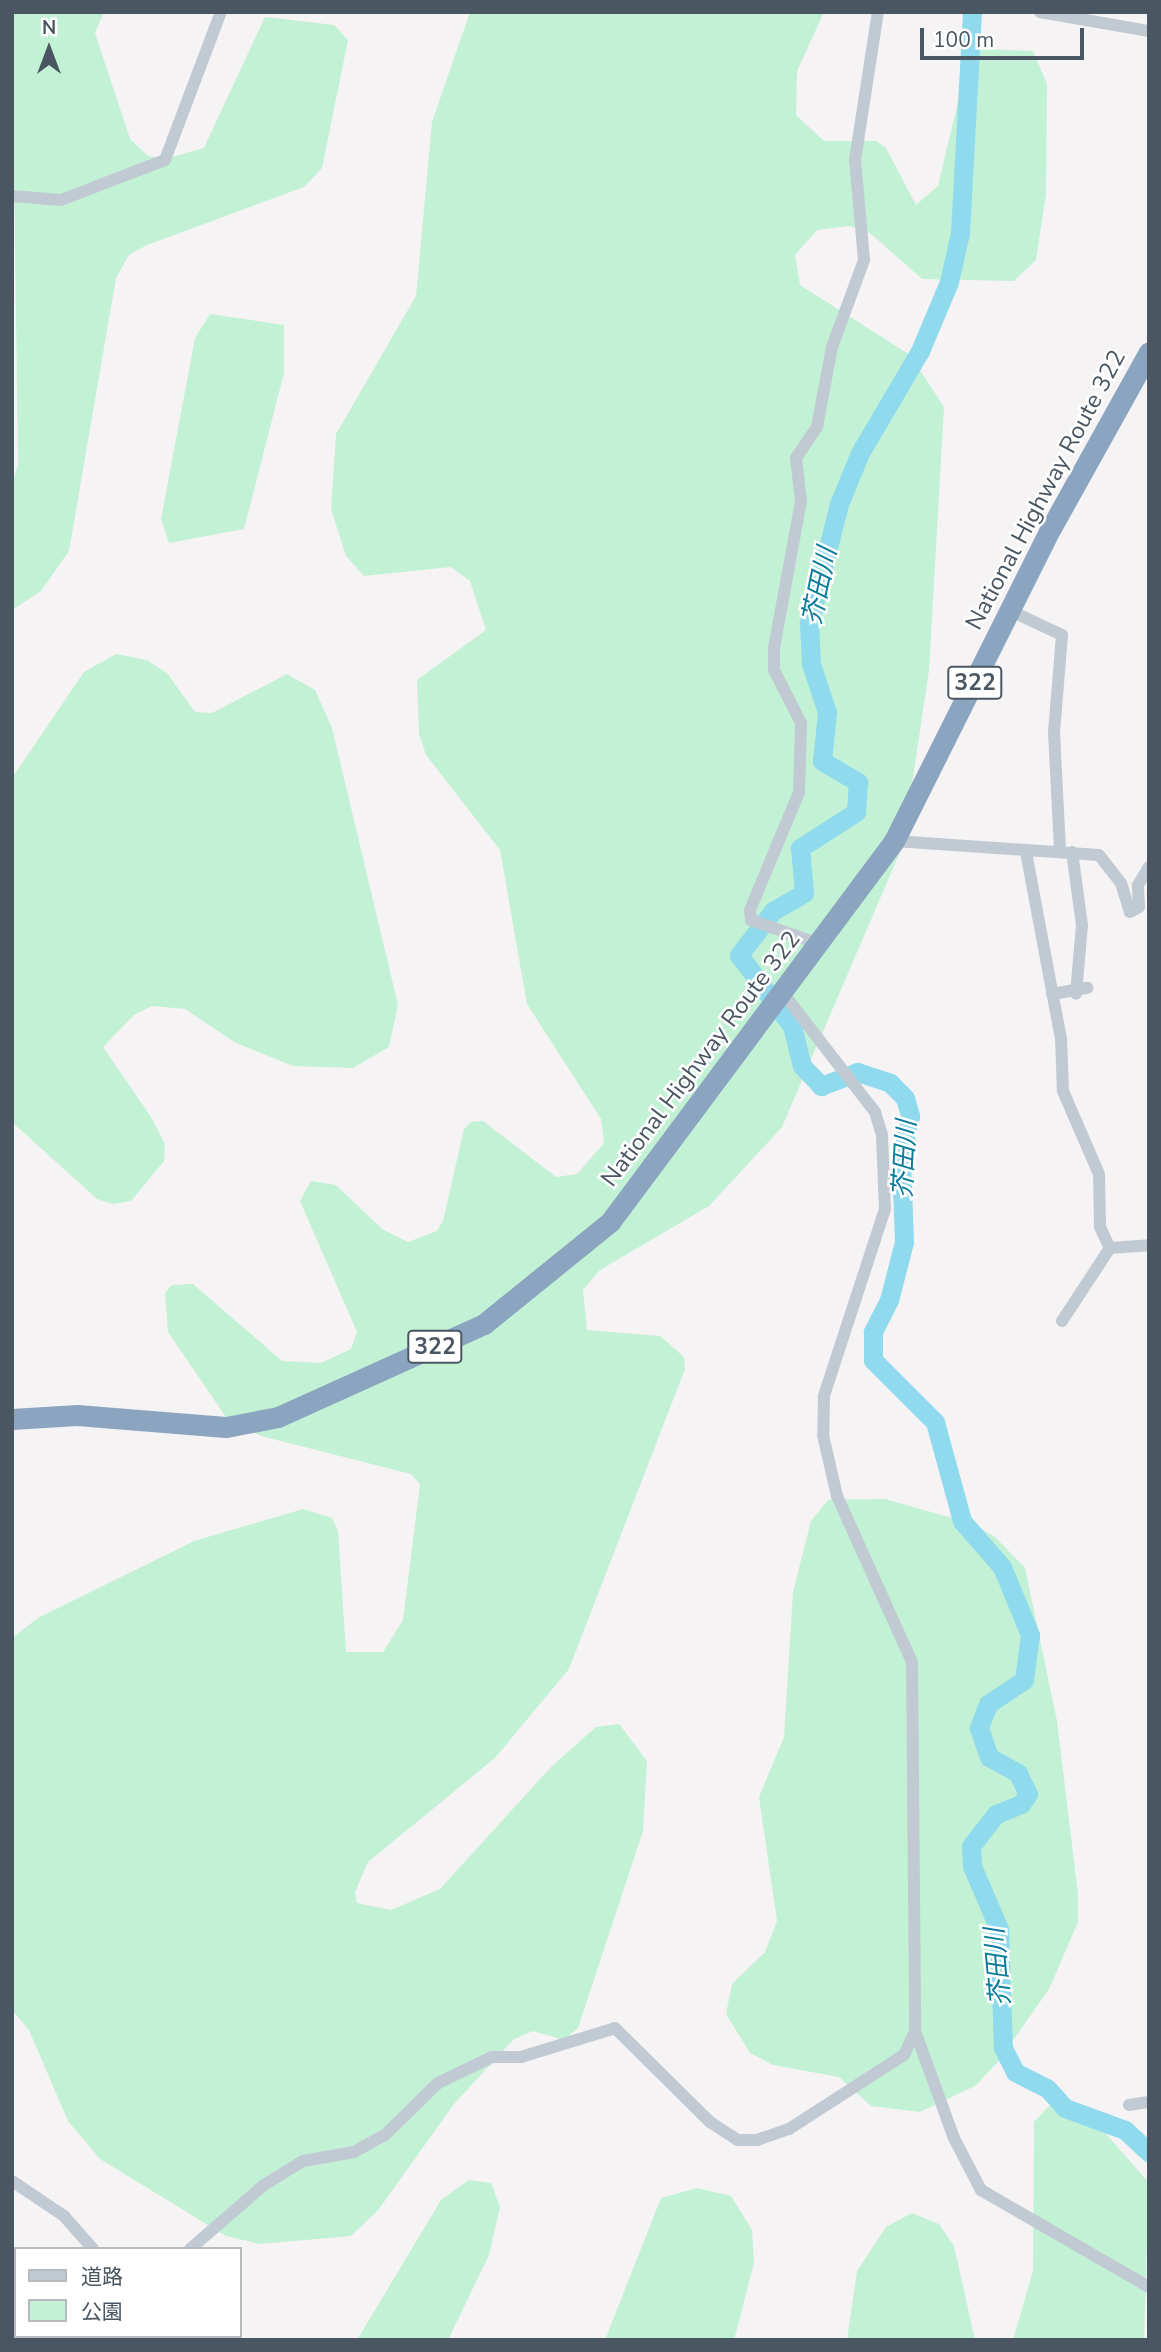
<!DOCTYPE html>
<meta charset="utf-8">
<style>
body{margin:0}
#map{position:relative;width:1161px;height:2352px;overflow:hidden;background:#f5f3f3;font-family:"Nunito Sans","Noto Sans JP",sans-serif}
div>[style]{position:absolute}
.green>*{inset:0;background:#c3f1d5}
.river>*{height:19px;margin:-9.5px;padding:0 9.5px;transform-origin:9.5px;border-radius:9.5px;background:#90daee}
.street>*{height:12px;margin:-6px;padding:0 6px;transform-origin:6px;border-radius:6px;background:#c1cad2}
.highway>*{height:21px;margin:-10.5px;padding:0 10.5px;transform-origin:10.5px;border-radius:10.5px;background:#8ba5c1}
span{translate:-50% -50%;white-space:nowrap;text-align:center;line-height:1.15;-webkit-text-stroke:5px #fff;paint-order:stroke}
.shield-label span{padding:2px 5px;background:#fff;border:2px solid;border-radius:5px;-webkit-text-stroke-width:0}
.shield-label{font-size:23px;color:#4a5661;font-weight:700}
.street-label{font-size:24px;color:#4a5661}
.water-label{font-size:26px;color:#0c7c9b;font-style:italic}
.frame{position:absolute;inset:0;border:14px solid #4a5661;pointer-events:none}
.legend{position:absolute;left:14px;top:2247px;width:228px;height:91px;box-sizing:border-box;background:#fff;border:2px solid #b7bbc0;margin:0;padding:9px 12px;list-style:none;font-size:21px;color:#4a5661}
.legend li{display:flex;align-items:center;gap:14px;height:35px}
.legend b{width:35px;border:2px solid #b7bbc0}
.north{position:absolute;left:14px;top:14px;width:70px;height:70px;-webkit-text-stroke:5px #fff;paint-order:stroke;rotate:0deg;font-size:19px;font-weight:700;line-height:28px;text-align:center;color:#4a5661}
.north::after{content:'';display:block;margin:auto;width:24px;height:32px;background:#4a5661;clip-path:polygon(50% 0,100% 100%,50% 72%,0 100%)}
.scale{position:absolute;left:920px;top:28px;width:164px;height:32px;box-sizing:border-box;border:4px solid #4a5661;border-top:0;padding-left:9px;font-size:21px;line-height:24px;white-space:nowrap;color:#4a5661;-webkit-text-stroke:5px #fff;paint-order:stroke}
</style>
<div id="map">
<div class="green">
<i style="clip-path:polygon(12px 12px,104px 12px,95px 33px,130px 139px,148px 156px,165px 159px,204px 148px,265px 17px,334px 25px,348px 40px,322px 168px,304px 187px,147px 245px,129px 255px,116px 278px,69px 551px,41px 591px,12px 610px,12px 483px,18px 465px)"></i>
<i style="clip-path:polygon(470px 12px,824px 12px,797px 71px,796px 115px,824px 141px,876px 141px,886px 148px,916px 205px,938px 186px,969px 55px,984px 49px,1033px 51px,1047px 84px,1046px 194px,1036px 260px,1014px 281px,922px 279px,870px 233px,849px 226px,817px 230px,795px 255px,800px 285px,910px 355px,944px 407px,929px 670px,903px 845px,782px 1127px,709px 1206px,600px 1270px,583px 1290px,587px 1330px,660px 1336px,684px 1357px,685px 1369px,569px 1669px,495px 1758px,368px 1862px,355px 1892px,357px 1903px,391px 1910px,440px 1889px,551px 1767px,596px 1727px,619px 1724px,647px 1761px,643px 1831px,578px 2028px,564px 2040px,533px 2031px,514px 2039px,454px 2104px,379px 2209px,351px 2236px,260px 2244px,226px 2236px,100px 2159px,68px 2121px,29px 2030px,12px 2010px,12px 1638px,38px 1618px,194px 1541px,303px 1509px,332px 1518px,338px 1531px,346px 1652px,383px 1652px,403px 1620px,420px 1484px,411px 1474px,261px 1436px,228px 1420px,168px 1332px,165px 1293px,172px 1285px,193px 1284px,282px 1361px,321px 1363px,351px 1349px,357px 1332px,300px 1201px,311px 1181px,336px 1185px,382px 1229px,408px 1242px,437px 1231px,443px 1221px,464px 1129px,471px 1122px,483px 1121px,556px 1177px,577px 1174px,604px 1143px,601px 1119px,527px 1004px,500px 850px,426px 755px,419px 734px,417px 680px,486px 630px,470px 581px,451px 567px,364px 576px,346px 556px,331px 509px,336px 434px,416px 296px,432px 122px)"></i>
<i style="clip-path:polygon(210px 314px,284px 325px,284px 373px,244px 529px,169px 543px,161px 519px,195px 338px)"></i>
<i style="clip-path:polygon(116px 654px,147px 660px,167px 673px,195px 712px,212px 713px,287px 674px,315px 690px,332px 728px,398px 1005px,389px 1047px,353px 1068px,293px 1066px,236px 1043px,185px 1009px,152px 1006px,134px 1015px,103px 1047px,151px 1117px,165px 1144px,164px 1161px,131px 1201px,113px 1204px,97px 1199px,12px 1122px,12px 778px,84px 672px)"></i>
<i style="clip-path:polygon(885px 1499px,970px 1523px,994px 1536px,1025px 1568px,1057px 1721px,1078px 1894px,1078px 1922px,1049px 1989px,998px 2062px,975px 2086px,920px 2112px,871px 2106px,839px 2077px,773px 2065px,750px 2053px,726px 2014px,732px 1984px,765px 1952px,777px 1921px,759px 1797px,784px 1737px,793px 1592px,811px 1521px,828px 1500px)"></i>
<i style="clip-path:polygon(1052px 2103px,1087px 2112px,1149px 2183px,1144px 2340px,1013px 2340px,1033px 2271px,1034px 2122px)"></i>
<i style="clip-path:polygon(469px 2180px,491px 2183px,500px 2207px,489px 2255px,448px 2340px,357px 2340px,441px 2200px)"></i>
<i style="clip-path:polygon(697px 2188px,731px 2196px,752px 2230px,754px 2263px,734px 2340px,605px 2340px,661px 2198px)"></i>
<i style="clip-path:polygon(912px 2213px,939px 2224px,954px 2246px,975px 2340px,847px 2340px,857px 2271px,886px 2227px)"></i>
</div>
<div class="river">
<i style="left:972px;top:12px;width:221px;rotate:93.1deg"></i>
<i style="left:960px;top:233px;width:50px;rotate:102.7deg"></i>
<i style="left:949px;top:282px;width:75px;rotate:112.8deg"></i>
<i style="left:920px;top:351px;width:118px;rotate:120.5deg"></i>
<i style="left:860px;top:453px;width:55px;rotate:112.4deg"></i>
<i style="left:839px;top:504px;width:123px;rotate:104.1deg"></i>
<i style="left:809px;top:623px;width:41px;rotate:87.2deg"></i>
<i style="left:811px;top:664px;width:51px;rotate:71.6deg"></i>
<i style="left:827px;top:712px;width:49px;rotate:95.8deg"></i>
<i style="left:822px;top:761px;width:42px;rotate:30.3deg"></i>
<i style="left:858px;top:782px;width:30px;rotate:94deg"></i>
<i style="left:856px;top:812px;width:67px;rotate:147.3deg"></i>
<i style="left:800px;top:848px;width:45px;rotate:84.9deg"></i>
<i style="left:804px;top:893px;width:36px;rotate:150deg"></i>
<i style="left:773px;top:911px;width:56px;rotate:127.7deg"></i>
<i style="left:739px;top:955px;width:89px;rotate:53.3deg"></i>
<i style="left:792px;top:1026px;width:41px;rotate:76deg"></i>
<i style="left:802px;top:1066px;width:28px;rotate:46deg"></i>
<i style="left:821px;top:1086px;width:39px;rotate:-21deg"></i>
<i style="left:857px;top:1072px;width:35px;rotate:18deg"></i>
<i style="left:890px;top:1083px;width:21px;rotate:45deg"></i>
<i style="left:905px;top:1098px;width:19px;rotate:74deg"></i>
<i style="left:910px;top:1116px;width:45px;rotate:101.6deg"></i>
<i style="left:901px;top:1160px;width:82px;rotate:87.9deg"></i>
<i style="left:904px;top:1242px;width:60px;rotate:104.5deg"></i>
<i style="left:889px;top:1300px;width:36px;rotate:117deg"></i>
<i style="left:873px;top:1332px;width:28px;rotate:90deg"></i>
<i style="left:873px;top:1360px;width:88px;rotate:45deg"></i>
<i style="left:935px;top:1422px;width:103px;rotate:74.7deg"></i>
<i style="left:962px;top:1521px;width:61px;rotate:49deg"></i>
<i style="left:1002px;top:1567px;width:74px;rotate:67.6deg"></i>
<i style="left:1030px;top:1635px;width:45px;rotate:97.6deg"></i>
<i style="left:1024px;top:1680px;width:43px;rotate:146.3deg"></i>
<i style="left:988px;top:1704px;width:26px;rotate:111deg"></i>
<i style="left:979px;top:1728px;width:31px;rotate:71deg"></i>
<i style="left:989px;top:1757px;width:33px;rotate:29deg"></i>
<i style="left:1018px;top:1773px;width:23px;rotate:65deg"></i>
<i style="left:1028px;top:1794px;width:12px;rotate:125deg"></i>
<i style="left:1021px;top:1804px;width:27px;rotate:158deg"></i>
<i style="left:996px;top:1814px;width:41px;rotate:128deg"></i>
<i style="left:971px;top:1846px;width:20px;rotate:87deg"></i>
<i style="left:972px;top:1866px;width:69px;rotate:66.8deg"></i>
<i style="left:999px;top:1929px;width:119px;rotate:88.1deg"></i>
<i style="left:1003px;top:2048px;width:27px;rotate:63deg"></i>
<i style="left:1015px;top:2072px;width:36px;rotate:27deg"></i>
<i style="left:1047px;top:2088px;width:27px;rotate:48deg"></i>
<i style="left:1065px;top:2108px;width:64px;rotate:20.1deg"></i>
<i style="left:1125px;top:2130px;width:33px;rotate:43deg"></i>
</div>
<div class="street">
<i style="left:1040px;top:12px;width:111px;rotate:9.9deg"></i>
<i style="left:12px;top:196px;width:49px;rotate:4.7deg"></i>
<i style="left:61px;top:200px;width:111px;rotate:-21deg"></i>
<i style="left:165px;top:160px;width:158px;rotate:-69.3deg"></i>
<i style="left:1011px;top:611px;width:56px;rotate:25.2deg"></i>
<i style="left:1062px;top:635px;width:97px;rotate:94.7deg"></i>
<i style="left:1054px;top:732px;width:119px;rotate:87.1deg"></i>
<i style="left:894px;top:841px;width:205px;rotate:3.9deg"></i>
<i style="left:1099px;top:855px;width:36px;rotate:52deg"></i>
<i style="left:1121px;top:883px;width:30px;rotate:73deg"></i>
<i style="left:1130px;top:912px;width:10px;rotate:-29deg"></i>
<i style="left:1139px;top:907px;width:22px;rotate:-93deg"></i>
<i style="left:1138px;top:885px;width:21px;rotate:-59deg"></i>
<i style="left:1026px;top:852px;width:190px;rotate:79.4deg"></i>
<i style="left:1061px;top:1039px;width:52px;rotate:87.8deg"></i>
<i style="left:1063px;top:1091px;width:90px;rotate:66.6deg"></i>
<i style="left:1099px;top:1174px;width:53px;rotate:88.9deg"></i>
<i style="left:1100px;top:1227px;width:23px;rotate:65deg"></i>
<i style="left:1072px;top:852px;width:74px;rotate:82.2deg"></i>
<i style="left:1082px;top:925px;width:69px;rotate:95deg"></i>
<i style="left:819px;top:944px;width:72px;rotate:-160.6deg"></i>
<i style="left:751px;top:920px;width:10px;rotate:-96deg"></i>
<i style="left:750px;top:910px;width:128px;rotate:-67.4deg"></i>
<i style="left:799px;top:792px;width:69px;rotate:-88.3deg"></i>
<i style="left:801px;top:723px;width:59px;rotate:-117deg"></i>
<i style="left:774px;top:670px;width:22px;rotate:-90deg"></i>
<i style="left:774px;top:648px;width:149px;rotate:-79.6deg"></i>
<i style="left:801px;top:501px;width:43px;rotate:-96.6deg"></i>
<i style="left:796px;top:458px;width:37px;rotate:-56deg"></i>
<i style="left:817px;top:427px;width:81px;rotate:-79.4deg"></i>
<i style="left:832px;top:347px;width:93px;rotate:-69.8deg"></i>
<i style="left:864px;top:260px;width:100px;rotate:-95.1deg"></i>
<i style="left:855px;top:160px;width:150px;rotate:-81.2deg"></i>
<i style="left:783px;top:993px;width:150px;rotate:52.3deg"></i>
<i style="left:875px;top:1112px;width:24px;rotate:73deg"></i>
<i style="left:882px;top:1135px;width:74px;rotate:87.7deg"></i>
<i style="left:885px;top:1209px;width:197px;rotate:108.1deg"></i>
<i style="left:824px;top:1396px;width:39px;rotate:91deg"></i>
<i style="left:823px;top:1435px;width:63px;rotate:77.1deg"></i>
<i style="left:837px;top:1496px;width:182px;rotate:65.7deg"></i>
<i style="left:912px;top:1662px;width:369px;rotate:89.5deg"></i>
<i style="left:915px;top:2031px;width:114px;rotate:70deg"></i>
<i style="left:954px;top:2138px;width:59px;rotate:62.6deg"></i>
<i style="left:981px;top:2190px;width:194px;rotate:30deg"></i>
<i style="left:1052px;top:994px;width:36px;rotate:-10deg"></i>
<i style="left:1110px;top:1248px;width:39px;rotate:-4deg"></i>
<i style="left:1062px;top:1321px;width:87px;rotate:-56.7deg"></i>
<i style="left:1129px;top:2105px;width:20px;rotate:-9deg"></i>
<i style="left:12px;top:2181px;width:63px;rotate:33.9deg"></i>
<i style="left:64px;top:2216px;width:44px;rotate:48.7deg"></i>
<i style="left:190px;top:2249px;width:98px;rotate:-40.9deg"></i>
<i style="left:264px;top:2185px;width:46px;rotate:-31.6deg"></i>
<i style="left:303px;top:2161px;width:52px;rotate:-10deg"></i>
<i style="left:354px;top:2152px;width:35px;rotate:-29deg"></i>
<i style="left:385px;top:2135px;width:74px;rotate:-44.5deg"></i>
<i style="left:438px;top:2083px;width:60px;rotate:-25.7deg"></i>
<i style="left:492px;top:2057px;width:29px"></i>
<i style="left:521px;top:2057px;width:98px;rotate:-17.1deg"></i>
<i style="left:615px;top:2028px;width:134px;rotate:44.7deg"></i>
<i style="left:710px;top:2122px;width:33px;rotate:33deg"></i>
<i style="left:738px;top:2140px;width:19px"></i>
<i style="left:757px;top:2140px;width:34px;rotate:-19deg"></i>
<i style="left:789px;top:2129px;width:137px;rotate:-32.8deg"></i>
<i style="left:904px;top:2055px;width:26px;rotate:-65deg"></i>
<i style="left:48px;top:2340px;width:7px;rotate:-34deg"></i>
</div>
<div class="highway">
<i style="left:12px;top:1419px;width:65px;rotate:-3.5deg"></i>
<i style="left:77px;top:1415px;width:149px;rotate:4.6deg"></i>
<i style="left:226px;top:1427px;width:53px;rotate:-10.9deg"></i>
<i style="left:278px;top:1417px;width:226px;rotate:-24.3deg"></i>
<i style="left:484px;top:1324px;width:162px;rotate:-39deg"></i>
<i style="left:610px;top:1222px;width:475px;rotate:-53.3deg"></i>
<i style="left:894px;top:841px;width:350px;rotate:-63.4deg"></i>
<i style="left:1051px;top:528px;width:201px;rotate:-60.9deg"></i>
</div>
<div class="shield-label">
<span style="left:975px;top:683px">322</span>
<span style="left:435px;top:1347px">322</span>
</div>
<div class="street-label">
<span style="left:1046px;top:490px;rotate:-62deg">National Highway Route 322</span>
<span style="left:701px;top:1059px;rotate:-53deg">National Highway Route 322</span>
</div>
<div class="water-label">
<span style="left:820px;top:586px;rotate:-78deg">芥田川</span>
<span style="left:905px;top:1159px;rotate:-87deg">芥田川</span>
<span style="left:998px;top:1967px;rotate:-95deg">芥田川</span>
</div>
<div class="frame"></div>
<ul class="legend">
<li><b style="height:9px;background:#c1cad2"></b>道路</li>
<li><b style="height:19px;background:#c3f1d5"></b>公園</li>
</ul>
<div class="north">N</div>
<div class="scale">100 m</div>
</div>
